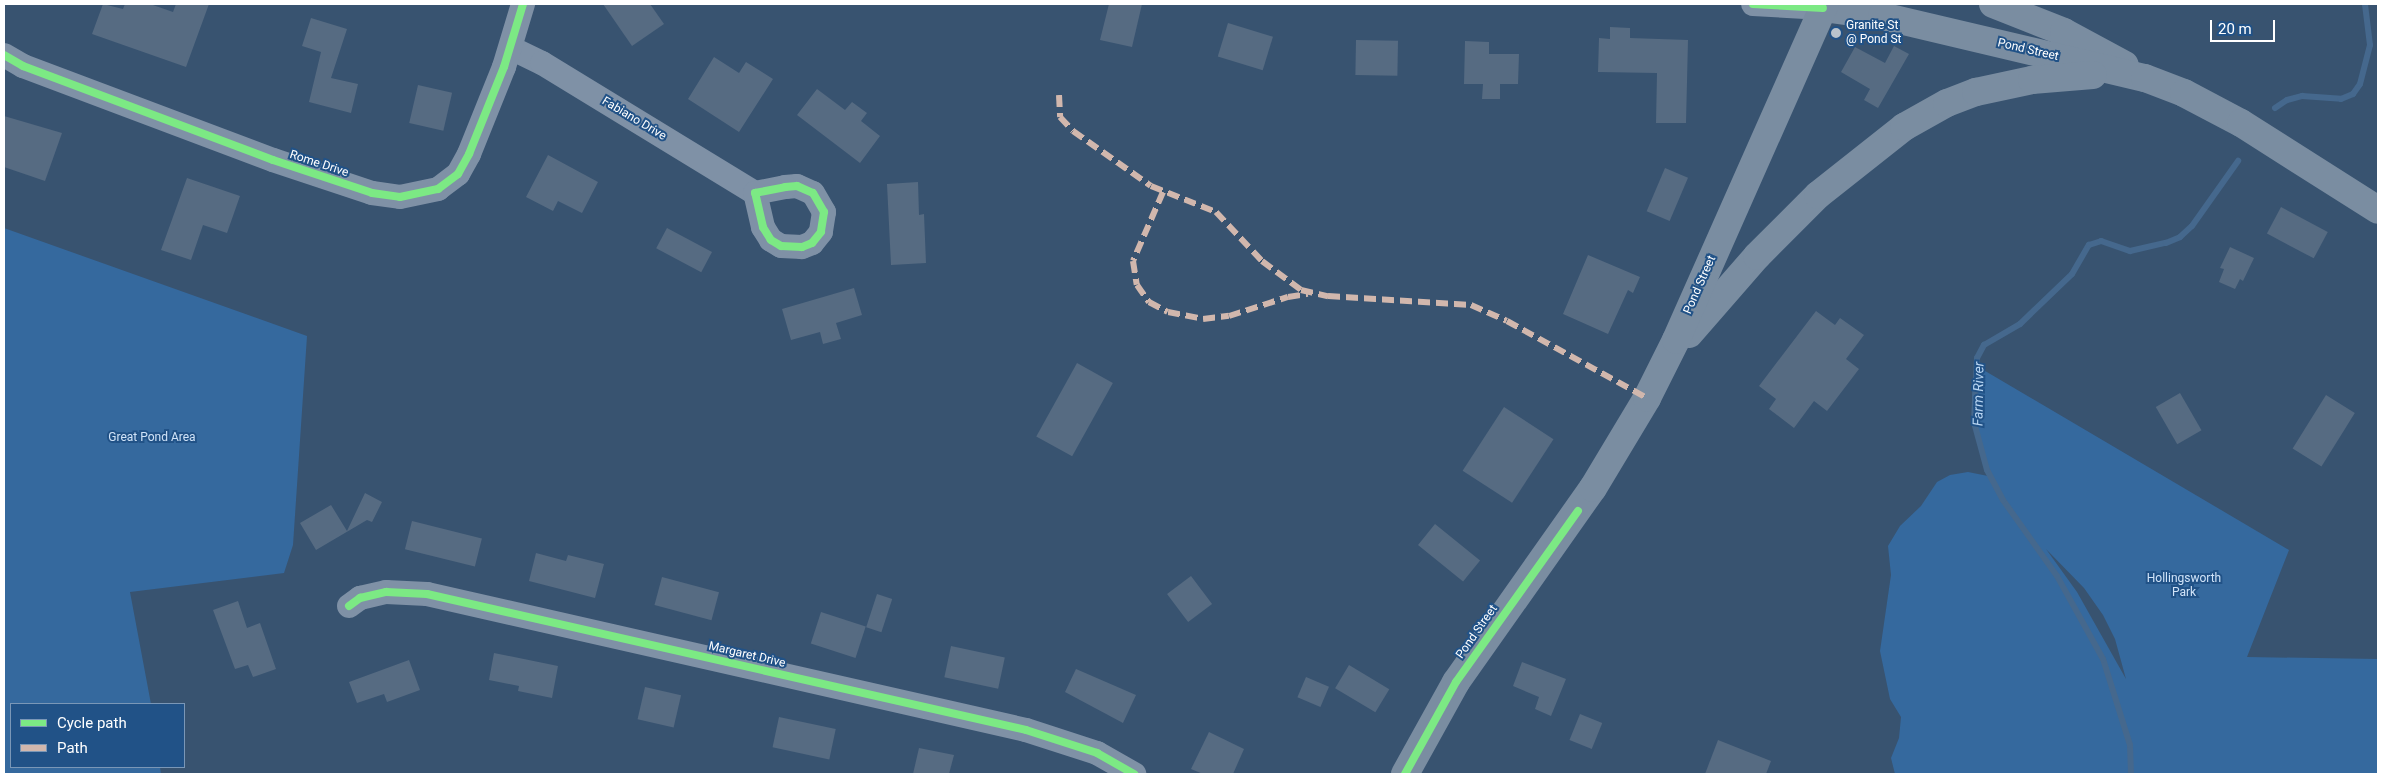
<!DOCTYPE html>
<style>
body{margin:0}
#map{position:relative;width:2382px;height:778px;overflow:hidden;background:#385370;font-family:Roboto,sans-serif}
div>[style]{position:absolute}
.green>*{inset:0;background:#35699e}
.stream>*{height:6px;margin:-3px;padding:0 3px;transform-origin:3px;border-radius:3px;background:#45688d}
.building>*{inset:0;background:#566b82;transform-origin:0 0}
.minor>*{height:24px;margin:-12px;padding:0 12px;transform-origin:12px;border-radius:12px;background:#7f91a6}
.secondary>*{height:28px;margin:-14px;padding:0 14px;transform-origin:14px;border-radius:14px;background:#7a8da1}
.quiet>*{height:6px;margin-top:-3px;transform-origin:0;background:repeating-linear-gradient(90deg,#d1b7ad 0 12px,transparent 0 18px)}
.cycleway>*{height:8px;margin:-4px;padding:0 4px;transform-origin:4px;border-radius:4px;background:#7ce984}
.dots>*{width:14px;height:14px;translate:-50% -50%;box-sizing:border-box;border:2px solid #215287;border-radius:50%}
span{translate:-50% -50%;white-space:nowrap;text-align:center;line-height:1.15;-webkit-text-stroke:4px #215287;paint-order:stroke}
.poi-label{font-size:12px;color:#fff}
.left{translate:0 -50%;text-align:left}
.street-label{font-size:12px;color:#fff}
.park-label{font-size:12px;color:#d0e3f8}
.water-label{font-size:14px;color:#b7d4f1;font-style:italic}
.frame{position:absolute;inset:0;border:5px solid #fff;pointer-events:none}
.legend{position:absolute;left:10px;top:703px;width:175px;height:65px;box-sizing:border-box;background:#215287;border:1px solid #7a97b7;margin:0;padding:6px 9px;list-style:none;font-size:15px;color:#fff}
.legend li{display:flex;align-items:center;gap:10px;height:25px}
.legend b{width:25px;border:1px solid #7a97b7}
.scale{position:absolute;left:2210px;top:20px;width:65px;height:22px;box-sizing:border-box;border:2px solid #fff;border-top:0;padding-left:6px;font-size:15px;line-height:18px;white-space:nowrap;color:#fff;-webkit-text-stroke:4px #215287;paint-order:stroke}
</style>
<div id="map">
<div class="green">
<i style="clip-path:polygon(4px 228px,307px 336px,293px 545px,284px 573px,130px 592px,151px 704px,11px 704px,11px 767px,160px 767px,161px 774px,4px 774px)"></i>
<i style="clip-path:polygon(evenodd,1975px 365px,2289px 550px,2247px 657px,2378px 659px,2378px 774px,1895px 774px,1891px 758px,1899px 738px,1901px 717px,1890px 699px,1880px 651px,1891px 575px,1888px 546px,1900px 526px,1921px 506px,1937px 482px,1950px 475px,1968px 472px,1988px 476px,1972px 399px,1975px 365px,2046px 549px,2084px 588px,2103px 615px,2115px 639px,2126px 679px,2077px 592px,2046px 549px)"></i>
</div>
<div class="stream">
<i style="left:2275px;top:108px;width:14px;rotate:-34deg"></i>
<i style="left:2287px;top:100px;width:16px;rotate:-15deg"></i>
<i style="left:2302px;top:96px;width:39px;rotate:4deg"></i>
<i style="left:2341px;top:99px;width:13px;rotate:-23deg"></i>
<i style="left:2353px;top:94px;width:12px;rotate:-55deg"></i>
<i style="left:2360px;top:84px;width:40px;rotate:-75.6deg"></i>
<i style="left:2370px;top:45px;width:41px;rotate:-97deg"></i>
<i style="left:2131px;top:774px;width:29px;rotate:-92deg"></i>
<i style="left:2130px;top:745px;width:90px;rotate:-107.4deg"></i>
<i style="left:2103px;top:659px;width:95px;rotate:-119deg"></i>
<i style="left:2057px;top:576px;width:93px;rotate:-125.4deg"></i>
<i style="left:2003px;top:500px;width:34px;rotate:-118deg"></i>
<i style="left:1987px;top:470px;width:50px;rotate:-105.2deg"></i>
<i style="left:1974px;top:422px;width:64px;rotate:-87.3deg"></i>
<i style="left:1977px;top:358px;width:15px;rotate:-62deg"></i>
<i style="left:1984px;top:345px;width:42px;rotate:-30.3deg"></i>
<i style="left:2020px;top:324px;width:72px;rotate:-43.9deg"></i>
<i style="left:2072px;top:274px;width:34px;rotate:-60deg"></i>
<i style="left:2089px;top:245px;width:13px;rotate:-18deg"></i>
<i style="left:2101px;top:241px;width:31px;rotate:19deg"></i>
<i style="left:2130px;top:251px;width:37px;rotate:-13deg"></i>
<i style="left:2166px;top:243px;width:15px;rotate:-23deg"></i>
<i style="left:2180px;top:237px;width:16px;rotate:-43deg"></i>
<i style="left:2192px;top:226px;width:80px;rotate:-54.7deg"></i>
</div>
<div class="building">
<i style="clip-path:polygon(103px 4px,123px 9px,125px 4px,150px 4px,173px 12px,176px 4px,209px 4px,186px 67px,92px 34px)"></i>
<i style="clip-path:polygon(603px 4px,650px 4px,664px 24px,632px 46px)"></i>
<i style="clip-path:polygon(1109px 4px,1142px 4px,1132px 47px,1100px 40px)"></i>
<i style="clip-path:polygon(311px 18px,347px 29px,331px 78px,358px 84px,351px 113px,309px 102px,321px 52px,302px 46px)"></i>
<i style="left:1228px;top:23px;width:47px;height:35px;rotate:17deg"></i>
<i style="clip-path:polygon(1610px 27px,1630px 28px,1630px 38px,1688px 40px,1686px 123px,1656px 123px,1657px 73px,1598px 72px,1599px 38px,1610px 39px)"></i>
<i style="left:1356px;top:40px;width:42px;height:35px;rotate:1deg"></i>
<i style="clip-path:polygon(1465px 41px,1489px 42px,1489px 54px,1519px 54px,1518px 84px,1500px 84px,1500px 99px,1482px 99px,1483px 84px,1464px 84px)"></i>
<i style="clip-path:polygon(1894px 46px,1909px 54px,1878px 108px,1864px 100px,1870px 89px,1841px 72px,1855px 47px,1885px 63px)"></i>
<i style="clip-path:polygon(714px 57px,739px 73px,746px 62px,773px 79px,739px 132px,688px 99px)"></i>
<i style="left:418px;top:85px;width:35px;height:39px;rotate:13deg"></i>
<i style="clip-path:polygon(817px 89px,845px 110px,852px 102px,867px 113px,861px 121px,880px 136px,860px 163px,797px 115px)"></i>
<i style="clip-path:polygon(4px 116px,62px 133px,45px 181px,4px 167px)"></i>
<i style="clip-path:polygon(548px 155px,598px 182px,582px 213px,558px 201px,553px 211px,526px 197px)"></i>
<i style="left:1665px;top:168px;width:25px;height:47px;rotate:23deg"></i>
<i style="clip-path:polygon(187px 178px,240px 196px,227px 233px,203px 225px,191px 260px,161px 250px)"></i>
<i style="clip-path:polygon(918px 182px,919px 215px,924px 214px,926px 263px,891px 265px,887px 184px)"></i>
<i style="left:2281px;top:207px;width:53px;height:30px;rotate:28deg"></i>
<i style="left:667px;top:228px;width:51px;height:23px;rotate:28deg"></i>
<i style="clip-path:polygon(2230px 247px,2254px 258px,2243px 281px,2240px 279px,2235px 289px,2219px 282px,2224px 269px,2220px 268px)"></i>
<i style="clip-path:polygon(1588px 255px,1640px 277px,1633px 293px,1628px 290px,1608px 334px,1563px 314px)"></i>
<i style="clip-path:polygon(854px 288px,862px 315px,836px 323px,841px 339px,823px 344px,820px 332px,791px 340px,782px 309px)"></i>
<i style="clip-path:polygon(1816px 311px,1835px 325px,1840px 318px,1864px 335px,1846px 359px,1859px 369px,1827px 411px,1814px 401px,1794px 428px,1769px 409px,1776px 399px,1759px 386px)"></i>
<i style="left:1077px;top:363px;width:41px;height:84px;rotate:29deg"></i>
<i style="left:2180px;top:393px;width:43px;height:28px;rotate:60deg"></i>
<i style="left:2326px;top:395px;width:34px;height:63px;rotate:32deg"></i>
<i style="left:1504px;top:407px;width:59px;height:76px;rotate:33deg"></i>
<i style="clip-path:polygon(365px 493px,382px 502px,372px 522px,367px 520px,316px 550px,300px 523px,331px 505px,347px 531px)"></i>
<i style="left:412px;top:521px;width:72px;height:29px;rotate:14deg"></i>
<i style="left:1435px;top:524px;width:58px;height:27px;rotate:39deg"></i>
<i style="clip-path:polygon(536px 553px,566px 561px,568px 555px,604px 564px,595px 598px,529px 581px)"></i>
<i style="left:1191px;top:576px;width:35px;height:30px;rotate:53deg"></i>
<i style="left:662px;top:577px;width:59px;height:29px;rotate:15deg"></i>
<i style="left:877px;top:594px;width:16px;height:35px;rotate:18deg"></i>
<i style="clip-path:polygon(238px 601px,247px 628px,260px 623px,276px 669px,253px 677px,248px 665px,235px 669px,213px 610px)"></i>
<i style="left:821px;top:612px;width:47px;height:33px;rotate:18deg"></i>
<i style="left:951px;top:646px;width:55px;height:32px;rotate:12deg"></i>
<i style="clip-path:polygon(494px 653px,558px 666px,552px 698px,518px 691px,519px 686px,489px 680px)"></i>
<i style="clip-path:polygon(409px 660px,420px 690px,387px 702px,384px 694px,357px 703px,349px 682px)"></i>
<i style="clip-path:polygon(1522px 662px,1566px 679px,1551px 716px,1535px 709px,1539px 697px,1513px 686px)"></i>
<i style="left:1349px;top:665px;width:47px;height:27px;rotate:31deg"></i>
<i style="clip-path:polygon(1076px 669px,1136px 695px,1123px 723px,1065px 692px)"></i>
<i style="left:1306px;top:677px;width:25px;height:22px;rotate:23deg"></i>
<i style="left:645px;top:687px;width:37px;height:33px;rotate:13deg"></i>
<i style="left:1580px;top:714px;width:24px;height:28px;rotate:22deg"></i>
<i style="left:779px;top:717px;width:58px;height:31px;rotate:12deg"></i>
<i style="clip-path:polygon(1209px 732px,1244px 749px,1233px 774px,1203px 774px,1191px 769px)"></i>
<i style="clip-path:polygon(1718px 740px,1771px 761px,1766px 774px,1705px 774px)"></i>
<i style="clip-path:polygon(919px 748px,954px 755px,949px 774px,913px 774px)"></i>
</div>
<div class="minor">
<i style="left:1753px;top:4px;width:70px;rotate:3.3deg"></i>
<i style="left:511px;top:48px;width:34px;rotate:26deg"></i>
<i style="left:542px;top:63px;width:250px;rotate:31.4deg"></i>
<i style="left:4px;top:55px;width:22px;rotate:30deg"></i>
<i style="left:23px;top:66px;width:267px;rotate:20.6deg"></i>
<i style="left:273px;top:160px;width:104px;rotate:18.4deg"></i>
<i style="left:372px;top:193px;width:28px;rotate:8deg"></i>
<i style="left:400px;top:197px;width:39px;rotate:-12deg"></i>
<i style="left:438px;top:189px;width:25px;rotate:-37deg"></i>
<i style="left:458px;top:174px;width:23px;rotate:-61deg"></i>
<i style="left:469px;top:154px;width:94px;rotate:-68.1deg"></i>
<i style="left:504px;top:67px;width:66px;rotate:-73.2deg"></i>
<i style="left:785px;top:187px;width:12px;rotate:-5deg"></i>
<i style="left:797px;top:186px;width:17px;rotate:24deg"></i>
<i style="left:813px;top:193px;width:22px;rotate:60deg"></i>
<i style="left:824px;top:212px;width:20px;rotate:99deg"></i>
<i style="left:821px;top:232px;width:14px;rotate:129deg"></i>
<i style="left:812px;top:243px;width:11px;rotate:158deg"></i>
<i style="left:802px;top:247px;width:21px;rotate:-177deg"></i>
<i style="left:781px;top:246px;width:12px;rotate:-149deg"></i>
<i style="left:771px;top:240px;width:15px;rotate:-122deg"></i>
<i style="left:763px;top:227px;width:35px;rotate:-103deg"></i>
<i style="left:755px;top:193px;width:31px;rotate:-11deg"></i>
<i style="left:349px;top:606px;width:14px;rotate:-36deg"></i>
<i style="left:360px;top:598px;width:27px;rotate:-13deg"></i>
<i style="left:386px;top:592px;width:41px;rotate:2.8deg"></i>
<i style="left:427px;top:594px;width:614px;rotate:12.79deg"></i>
<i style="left:1026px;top:730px;width:75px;rotate:17.9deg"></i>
<i style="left:1097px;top:753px;width:43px;rotate:29.6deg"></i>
</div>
<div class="secondary">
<i style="left:1993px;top:4px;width:76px;rotate:21.5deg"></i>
<i style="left:2064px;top:32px;width:69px;rotate:28.4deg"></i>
<i style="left:1823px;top:8px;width:60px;rotate:7.7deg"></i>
<i style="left:1882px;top:16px;width:270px;rotate:13.3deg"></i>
<i style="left:2145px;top:78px;width:42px;rotate:21deg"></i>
<i style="left:2184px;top:93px;width:64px;rotate:27.8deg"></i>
<i style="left:2241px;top:123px;width:162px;rotate:32.4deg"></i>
<i style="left:1689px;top:334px;width:103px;rotate:-48.9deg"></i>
<i style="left:1757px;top:256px;width:86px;rotate:-45deg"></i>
<i style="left:1818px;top:195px;width:110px;rotate:-38.3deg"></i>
<i style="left:1904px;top:127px;width:49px;rotate:-29.2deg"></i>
<i style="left:1947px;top:103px;width:31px;rotate:-21deg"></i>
<i style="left:1976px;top:92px;width:57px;rotate:-12.1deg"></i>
<i style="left:2032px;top:80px;width:61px;rotate:-4.7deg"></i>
<i style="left:1405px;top:774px;width:105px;rotate:-61deg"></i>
<i style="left:1456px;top:682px;width:237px;rotate:-54.8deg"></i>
<i style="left:1593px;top:488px;width:105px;rotate:-59deg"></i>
<i style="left:1647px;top:398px;width:65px;rotate:-63.4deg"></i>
<i style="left:1676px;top:340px;width:368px;rotate:-66.1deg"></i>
</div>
<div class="quiet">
<i style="left:1059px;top:95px;width:22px;rotate:87deg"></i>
<i style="left:1060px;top:117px;width:19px;rotate:47deg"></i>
<i style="left:1073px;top:131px;width:95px;rotate:35.2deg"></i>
<i style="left:1151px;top:186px;width:70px;rotate:21.8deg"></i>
<i style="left:1216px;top:212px;width:67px;rotate:46.8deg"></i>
<i style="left:1262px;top:261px;width:49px;rotate:36.6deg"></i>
<i style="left:1301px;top:290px;width:28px;rotate:13deg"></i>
<i style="left:1328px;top:296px;width:143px;rotate:3.6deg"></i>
<i style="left:1471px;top:305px;width:39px;rotate:24deg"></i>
<i style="left:1507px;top:321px;width:160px;rotate:28.8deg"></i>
<i style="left:1163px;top:192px;width:75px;rotate:113.5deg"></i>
<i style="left:1133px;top:261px;width:24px;rotate:81deg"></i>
<i style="left:1137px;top:285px;width:21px;rotate:55deg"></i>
<i style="left:1149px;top:302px;width:21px;rotate:28deg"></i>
<i style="left:1168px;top:312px;width:36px;rotate:11deg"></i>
<i style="left:1203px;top:319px;width:26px;rotate:-7deg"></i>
<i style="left:1229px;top:316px;width:62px;rotate:-17.9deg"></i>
<i style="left:1288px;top:297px;width:20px;rotate:-9deg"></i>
</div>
<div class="cycleway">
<i style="left:1753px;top:4px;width:70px;rotate:3.3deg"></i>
<i style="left:4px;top:55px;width:22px;rotate:30deg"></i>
<i style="left:23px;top:66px;width:267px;rotate:20.6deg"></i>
<i style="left:273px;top:160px;width:104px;rotate:18.4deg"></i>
<i style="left:372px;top:193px;width:28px;rotate:8deg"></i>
<i style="left:400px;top:197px;width:39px;rotate:-12deg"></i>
<i style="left:438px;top:189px;width:25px;rotate:-37deg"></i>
<i style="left:458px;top:174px;width:23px;rotate:-61deg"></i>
<i style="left:469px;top:154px;width:94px;rotate:-68.1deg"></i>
<i style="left:504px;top:67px;width:66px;rotate:-73.2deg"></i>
<i style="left:785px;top:187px;width:12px;rotate:-5deg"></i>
<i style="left:797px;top:186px;width:17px;rotate:24deg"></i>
<i style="left:813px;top:193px;width:22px;rotate:60deg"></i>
<i style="left:824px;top:212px;width:20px;rotate:99deg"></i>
<i style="left:821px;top:232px;width:14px;rotate:129deg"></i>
<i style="left:812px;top:243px;width:11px;rotate:158deg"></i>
<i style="left:802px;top:247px;width:21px;rotate:-177deg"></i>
<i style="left:781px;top:246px;width:12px;rotate:-149deg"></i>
<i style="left:771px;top:240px;width:15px;rotate:-122deg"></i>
<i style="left:763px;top:227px;width:35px;rotate:-103deg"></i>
<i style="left:755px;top:193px;width:31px;rotate:-11deg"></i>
<i style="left:349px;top:606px;width:14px;rotate:-36deg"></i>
<i style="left:360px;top:598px;width:27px;rotate:-13deg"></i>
<i style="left:386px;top:592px;width:41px;rotate:2.8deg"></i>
<i style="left:427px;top:594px;width:614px;rotate:12.79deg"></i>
<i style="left:1026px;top:730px;width:75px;rotate:17.9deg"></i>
<i style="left:1097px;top:753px;width:43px;rotate:29.6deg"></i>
<i style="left:1405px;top:774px;width:105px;rotate:-61deg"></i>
<i style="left:1456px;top:682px;width:210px;rotate:-54.5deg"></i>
</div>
<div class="dots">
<i style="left:1836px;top:33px;background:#b9c3cd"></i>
</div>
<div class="poi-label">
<span class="left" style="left:1846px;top:33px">Granite St<br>@ Pond St</span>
</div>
<div class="street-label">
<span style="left:2028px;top:50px;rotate:13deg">Pond Street</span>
<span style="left:634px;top:119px;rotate:31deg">Fabiano Drive</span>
<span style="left:319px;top:164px;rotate:18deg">Rome Drive</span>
<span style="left:1700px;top:285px;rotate:-66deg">Pond Street</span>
<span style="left:1477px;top:632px;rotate:-55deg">Pond Street</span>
<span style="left:747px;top:655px;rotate:13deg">Margaret Drive</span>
</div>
<div class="park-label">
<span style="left:152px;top:438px">Great Pond Area</span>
<span style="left:2184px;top:586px">Hollingsworth<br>Park</span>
</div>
<div class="water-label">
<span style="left:1978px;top:394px;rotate:-89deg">Farm River</span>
</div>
<div class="frame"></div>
<ul class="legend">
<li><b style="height:6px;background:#7ce984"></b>Cycle path</li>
<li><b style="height:6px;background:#d1b7ad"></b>Path</li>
</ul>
<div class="scale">20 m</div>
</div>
